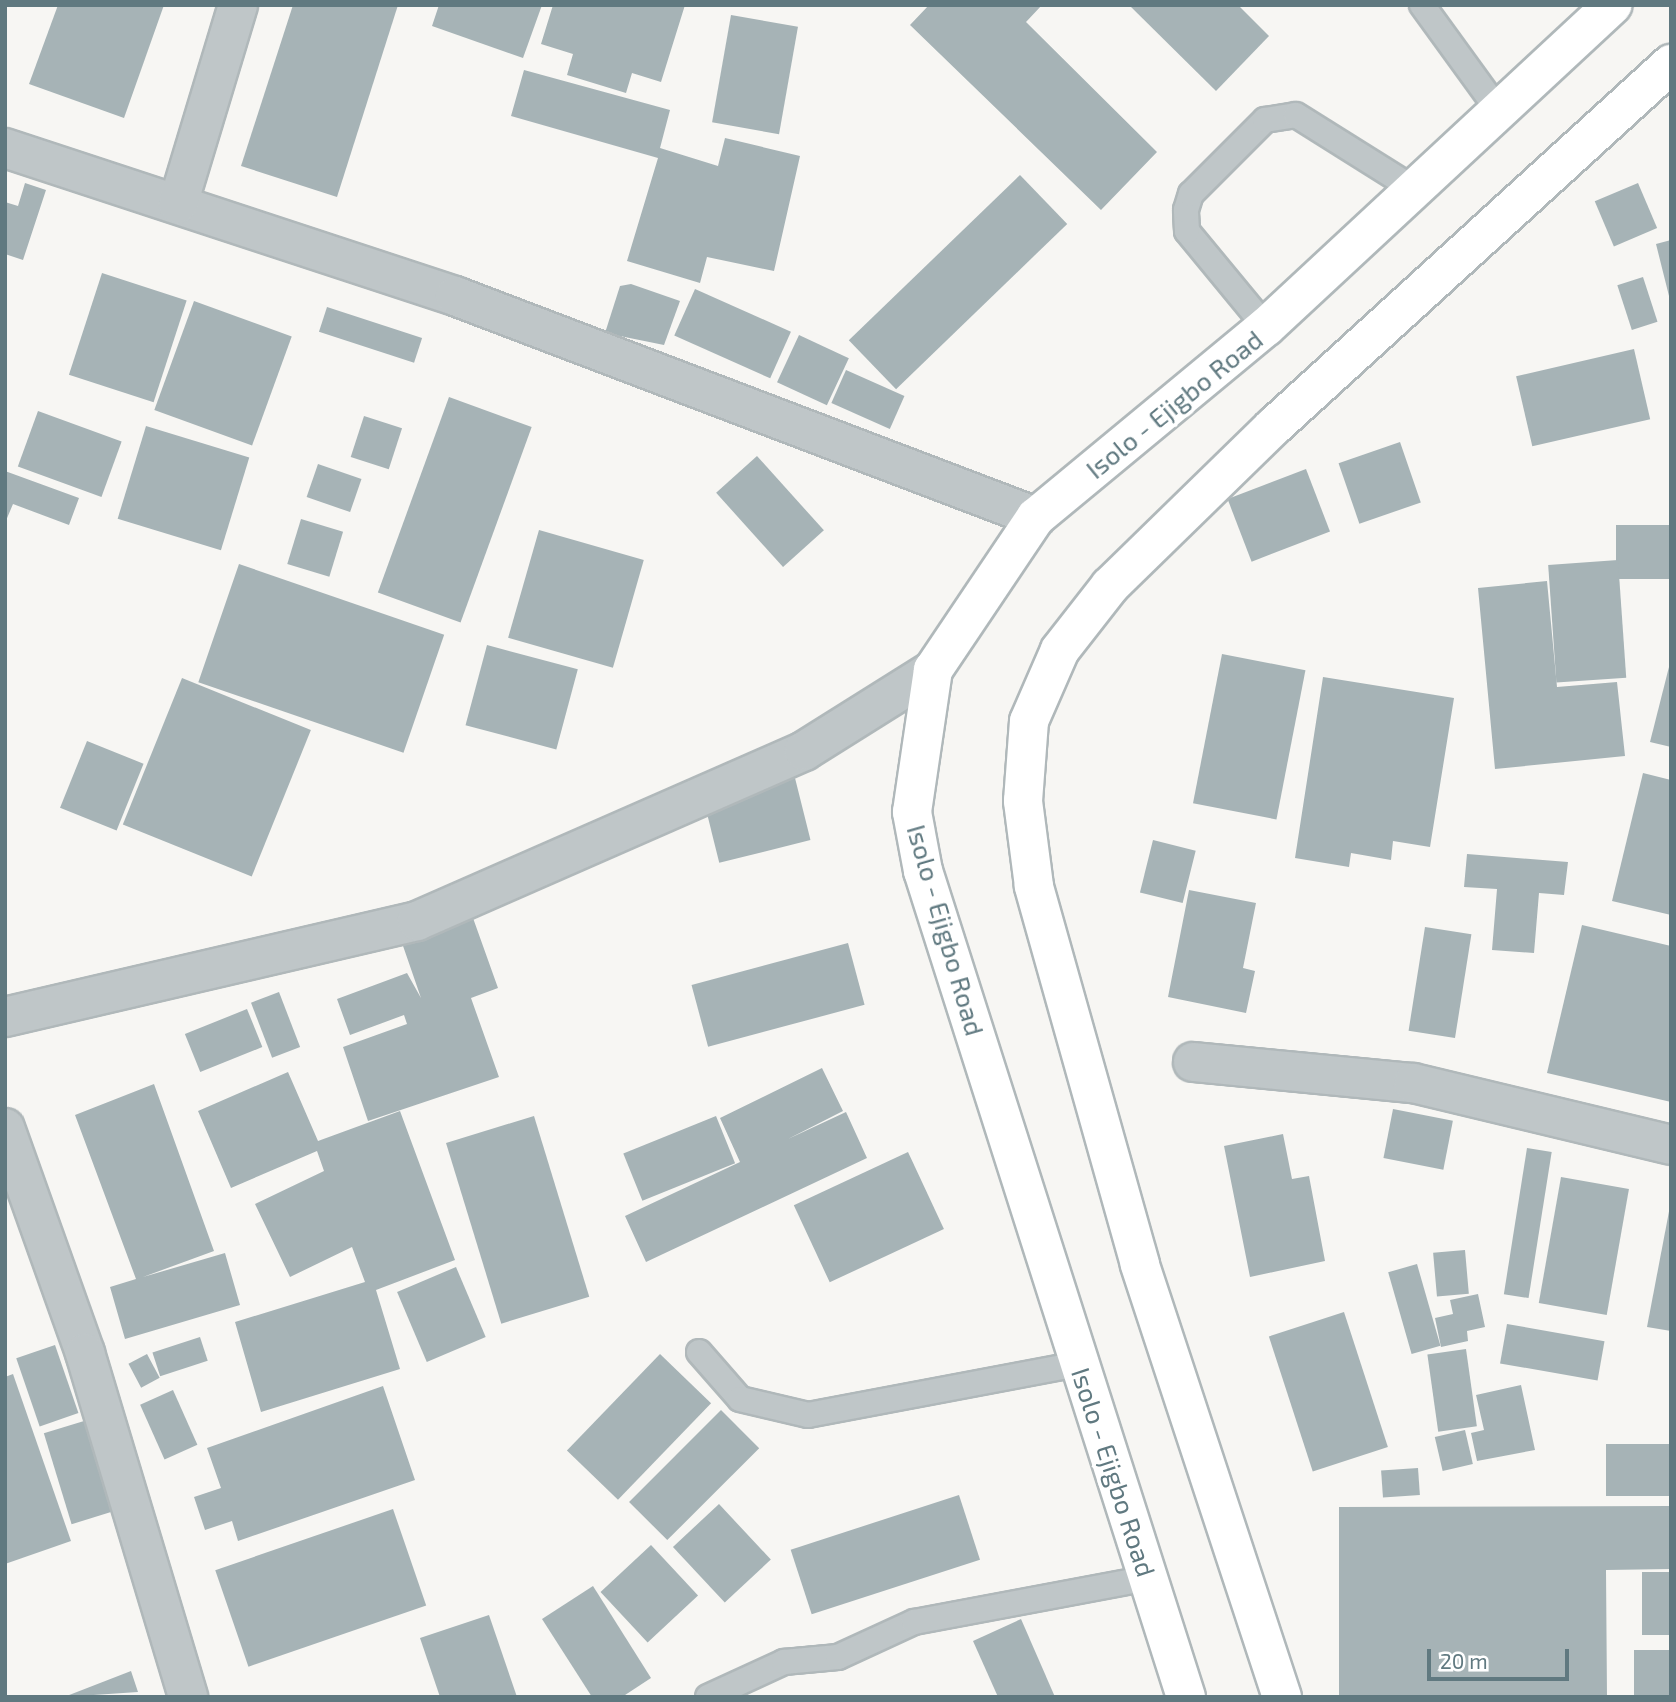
<!DOCTYPE html>
<style>
body{margin:0}
#map{position:relative;width:1676px;height:1702px;overflow:hidden;background:#f7f6f3;font-family:"Exo 2",sans-serif}
div>[style]{position:absolute}
.building>*{inset:0;background:#a6b3b6;transform-origin:0 0}
.roads{filter:drop-shadow(2px 0 #b0b8ba) drop-shadow(-2px 0 #b0b8ba) drop-shadow(0 2px #b0b8ba) drop-shadow(0 -2px #b0b8ba)}
.lane>*{height:24px;margin:-12px;padding:0 12px;transform-origin:12px;border-radius:12px;background:#bfc6c8}
.street>*{height:38px;margin:-19px;padding:0 19px;transform-origin:19px;border-radius:19px;background:#bfc6c8}
.primary>*{height:38px;margin:-19px;padding:0 19px;transform-origin:19px;border-radius:19px;background:#fff}
span{translate:-50% -50%;white-space:nowrap;text-align:center;line-height:1.15;-webkit-text-stroke:7px #fff;paint-order:stroke}
.street-label{font-size:26px;color:#607980}
.frame{position:absolute;inset:0;border:7px solid #607980;pointer-events:none}
.scale{position:absolute;left:1427px;top:1649px;width:142px;height:32px;box-sizing:border-box;border:4px solid #607980;border-top:0;padding-left:9px;font-size:21px;line-height:24px;white-space:nowrap;color:#607980;-webkit-text-stroke:5px #fff;paint-order:stroke}
</style>
<div id="map">
<div class="building">
<i style="clip-path:polygon(58px 5px,164px 5px,124px 118px,29px 84px)"></i>
<i style="clip-path:polygon(293px 5px,398px 5px,337px 197px,241px 166px)"></i>
<i style="clip-path:polygon(439px 5px,542px 5px,523px 58px,432px 26px)"></i>
<i style="clip-path:polygon(553px 5px,685px 5px,661px 82px,632px 73px,626px 93px,567px 75px,573px 54px,541px 44px)"></i>
<i style="clip-path:polygon(929px 5px,1042px 5px,1026px 22px,1157px 152px,1101px 210px,910px 25px)"></i>
<i style="clip-path:polygon(1129px 5px,1238px 5px,1269px 36px,1216px 91px)"></i>
<i style="left:731px;top:15px;width:68px;height:109px;rotate:10deg"></i>
<i style="clip-path:polygon(524px 70px,670px 110px,660px 148px,718px 166px,725px 138px,800px 156px,774px 271px,707px 257px,700px 283px,627px 261px,658px 158px,511px 116px)"></i>
<i style="left:1020px;top:175px;width:68px;height:238px;rotate:46deg"></i>
<i style="clip-path:polygon(25px 183px,46px 190px,23px 260px,5px 254px,5px 202px,18px 206px)"></i>
<i style="left:1638px;top:183px;width:49px;height:47px;rotate:67deg"></i>
<i style="clip-path:polygon(1671px 240px,1671px 300px,1670px 300px,1656px 244px)"></i>
<i style="left:102px;top:273px;width:89px;height:107px;rotate:18deg"></i>
<i style="left:1643px;top:277px;width:47px;height:27px;rotate:72deg"></i>
<i style="clip-path:polygon(631px 284px,680px 301px,664px 345px,605px 333px,620px 286px)"></i>
<i style="left:695px;top:289px;width:105px;height:51px;rotate:24deg"></i>
<i style="left:194px;top:301px;width:104px;height:116px;rotate:20deg"></i>
<i style="left:327px;top:307px;width:100px;height:26px;rotate:18deg"></i>
<i style="left:799px;top:335px;width:55px;height:52px;rotate:25deg"></i>
<i style="left:1634px;top:349px;width:72px;height:121px;rotate:77deg"></i>
<i style="left:846px;top:370px;width:64px;height:36px;rotate:24deg"></i>
<i style="left:449px;top:397px;width:88px;height:208px;rotate:20deg"></i>
<i style="left:38px;top:411px;width:89px;height:59px;rotate:20deg"></i>
<i style="left:364px;top:416px;width:40px;height:43px;rotate:18deg"></i>
<i style="left:146px;top:426px;width:108px;height:97px;rotate:17deg"></i>
<i style="left:1400px;top:442px;width:64px;height:65px;rotate:71deg"></i>
<i style="left:757px;top:456px;width:100px;height:55px;rotate:48deg"></i>
<i style="left:318px;top:464px;width:46px;height:35px;rotate:19deg"></i>
<i style="left:1306px;top:469px;width:67px;height:84px;rotate:69deg"></i>
<i style="clip-path:polygon(5px 471px,79px 498px,69px 525px,13px 504px,5px 523px)"></i>
<i style="left:301px;top:519px;width:44px;height:47px;rotate:17deg"></i>
<i style="left:1671px;top:525px;width:54px;height:55px;rotate:90deg"></i>
<i style="left:539px;top:530px;width:109px;height:112px;rotate:16deg"></i>
<i style="left:1618px;top:560px;width:118px;height:70px;rotate:86deg"></i>
<i style="left:239px;top:564px;width:217px;height:125px;rotate:19deg"></i>
<i style="clip-path:polygon(1547px 581px,1557px 687px,1617px 682px,1625px 756px,1495px 769px,1478px 588px)"></i>
<i style="left:487px;top:645px;width:94px;height:83px;rotate:15deg"></i>
<i style="left:1222px;top:654px;width:85px;height:152px;rotate:11deg"></i>
<i style="clip-path:polygon(1671px 659px,1671px 747px,1650px 742px)"></i>
<i style="clip-path:polygon(1323px 677px,1454px 698px,1430px 847px,1393px 841px,1391px 860px,1351px 853px,1349px 867px,1295px 858px)"></i>
<i style="left:182px;top:678px;width:139px;height:158px;rotate:22deg"></i>
<i style="left:87px;top:741px;width:61px;height:72px;rotate:22deg"></i>
<i style="clip-path:polygon(1643px 773px,1671px 780px,1671px 915px,1612px 901px)"></i>
<i style="left:795px;top:778px;width:64px;height:94px;rotate:76deg"></i>
<i style="left:1153px;top:840px;width:44px;height:54px;rotate:14deg"></i>
<i style="clip-path:polygon(1467px 854px,1568px 862px,1564px 895px,1539px 893px,1534px 953px,1492px 950px,1497px 889px,1464px 887px)"></i>
<i style="clip-path:polygon(1189px 890px,1256px 903px,1243px 968px,1255px 971px,1246px 1013px,1168px 997px)"></i>
<i style="clip-path:polygon(473px 918px,498px 988px,471px 998px,499px 1077px,368px 1121px,343px 1047px,407px 1024px,404px 1015px,350px 1035px,337px 999px,407px 973px,421px 998px,402px 943px)"></i>
<i style="clip-path:polygon(1582px 925px,1671px 946px,1671px 1102px,1547px 1073px)"></i>
<i style="left:1425px;top:927px;width:47px;height:105px;rotate:9deg"></i>
<i style="left:848px;top:943px;width:64px;height:162px;rotate:75deg"></i>
<i style="left:279px;top:992px;width:59px;height:30px;rotate:69deg"></i>
<i style="left:247px;top:1009px;width:41px;height:67px;rotate:68deg"></i>
<i style="clip-path:polygon(822px 1068px,843px 1111px,788px 1139px,846px 1112px,867px 1158px,646px 1262px,625px 1216px,740px 1162px,720px 1118px)"></i>
<i style="clip-path:polygon(288px 1072px,318px 1141px,400px 1111px,455px 1260px,376px 1290px,400px 1369px,261px 1412px,235px 1322px,365px 1282px,352px 1247px,290px 1277px,255px 1204px,324px 1171px,317px 1151px,231px 1188px,198px 1111px)"></i>
<i style="clip-path:polygon(154px 1084px,214px 1251px,143px 1277px,225px 1253px,240px 1305px,125px 1339px,110px 1287px,136px 1279px,75px 1115px)"></i>
<i style="left:1393px;top:1109px;width:61px;height:50px;rotate:11deg"></i>
<i style="left:534px;top:1116px;width:189px;height:92px;rotate:73deg"></i>
<i style="left:716px;top:1116px;width:51px;height:100px;rotate:68deg"></i>
<i style="clip-path:polygon(1283px 1134px,1292px 1179px,1309px 1176px,1325px 1261px,1250px 1277px,1224px 1146px)"></i>
<i style="left:1527px;top:1148px;width:25px;height:148px;rotate:9deg"></i>
<i style="left:908px;top:1152px;width:85px;height:126px;rotate:65deg"></i>
<i style="left:1561px;top:1177px;width:69px;height:128px;rotate:10deg"></i>
<i style="clip-path:polygon(1671px 1201px,1671px 1331px,1647px 1327px)"></i>
<i style="left:1465px;top:1250px;width:44px;height:32px;rotate:85deg"></i>
<i style="left:1417px;top:1264px;width:85px;height:30px;rotate:74deg"></i>
<i style="left:456px;top:1267px;width:76px;height:64px;rotate:67deg"></i>
<i style="clip-path:polygon(1478px 1294px,1485px 1327px,1467px 1331px,1468px 1341px,1441px 1347px,1435px 1318px,1453px 1314px,1450px 1300px)"></i>
<i style="left:1344px;top:1312px;width:142px;height:79px;rotate:72deg"></i>
<i style="left:1507px;top:1324px;width:99px;height:40px;rotate:10deg"></i>
<i style="left:200px;top:1337px;width:25px;height:50px;rotate:72deg"></i>
<i style="left:55px;top:1345px;width:72px;height:41px;rotate:71deg"></i>
<i style="left:1466px;top:1349px;width:78px;height:39px;rotate:82deg"></i>
<i style="left:147px;top:1354px;width:27px;height:21px;rotate:62deg"></i>
<i style="left:660px;top:1354px;width:71px;height:134px;rotate:44deg"></i>
<i style="clip-path:polygon(13px 1374px,71px 1541px,5px 1564px,5px 1377px)"></i>
<i style="clip-path:polygon(1521px 1385px,1535px 1450px,1477px 1461px,1471px 1433px,1484px 1430px,1476px 1395px)"></i>
<i style="clip-path:polygon(383px 1386px,415px 1480px,238px 1541px,232px 1521px,205px 1530px,194px 1497px,221px 1488px,207px 1448px)"></i>
<i style="left:173px;top:1390px;width:60px;height:36px;rotate:66deg"></i>
<i style="left:721px;top:1410px;width:54px;height:130px;rotate:45deg"></i>
<i style="left:84px;top:1421px;width:95px;height:42px;rotate:73deg"></i>
<i style="left:1465px;top:1430px;width:35px;height:31px;rotate:77deg"></i>
<i style="left:1671px;top:1444px;width:52px;height:65px;rotate:90deg"></i>
<i style="left:1418px;top:1468px;width:27px;height:37px;rotate:86deg"></i>
<i style="left:959px;top:1495px;width:68px;height:177px;rotate:72deg"></i>
<i style="left:719px;top:1504px;width:76px;height:63px;rotate:47deg"></i>
<i style="clip-path:polygon(1671px 1506px,1671px 1569px,1606px 1570px,1607px 1697px,1339px 1697px,1339px 1507px)"></i>
<i style="left:393px;top:1509px;width:102px;height:188px;rotate:71deg"></i>
<i style="left:651px;top:1545px;width:69px;height:69px;rotate:47deg"></i>
<i style="left:1671px;top:1572px;width:63px;height:29px;rotate:90deg"></i>
<i style="clip-path:polygon(593px 1586px,651px 1678px,622px 1697px,592px 1697px,542px 1619px)"></i>
<i style="clip-path:polygon(489px 1615px,517px 1697px,440px 1697px,420px 1638px)"></i>
<i style="clip-path:polygon(1021px 1619px,1055px 1697px,998px 1697px,973px 1641px)"></i>
<i style="left:1671px;top:1650px;width:47px;height:37px;rotate:90deg"></i>
<i style="clip-path:polygon(131px 1671px,138px 1692px,64px 1697px)"></i>
</div>
<div class="roads">
<div class="lane">
<i style="left:1422px;top:5px;width:131px;rotate:54deg"></i>
<i style="left:1266px;top:327px;width:124px;rotate:-129.5deg"></i>
<i style="left:1187px;top:231px;width:21px;rotate:-93deg"></i>
<i style="left:1186px;top:210px;width:17px;rotate:-73deg"></i>
<i style="left:1191px;top:194px;width:105px;rotate:-45deg"></i>
<i style="left:1265px;top:120px;width:31px;rotate:-9deg"></i>
<i style="left:1296px;top:115px;width:139px;rotate:32.1deg"></i>
<i style="left:699px;top:1352px;width:62px;rotate:48.9deg"></i>
<i style="left:740px;top:1399px;width:70px;rotate:13.2deg"></i>
<i style="left:808px;top:1415px;width:275px;rotate:-10.7deg"></i>
<i style="left:708px;top:1697px;width:84px;rotate:-24.7deg"></i>
<i style="left:784px;top:1662px;width:54px;rotate:-5.3deg"></i>
<i style="left:838px;top:1657px;width:84px;rotate:-24.7deg"></i>
<i style="left:914px;top:1622px;width:239px;rotate:-10.6deg"></i>
</div>
<div class="street">
<i style="left:5px;top:148px;width:474px;rotate:18.2deg"></i>
<i style="left:455px;top:296px;width:622px;rotate:20.83deg"></i>
<i style="left:178px;top:204px;width:208px;rotate:-73.2deg"></i>
<i style="left:5px;top:1017px;width:423px;rotate:-13.1deg"></i>
<i style="left:417px;top:921px;width:423px;rotate:-23.7deg"></i>
<i style="left:804px;top:751px;width:152px;rotate:-32.1deg"></i>
<i style="left:1193px;top:1062px;width:221px;rotate:5.5deg"></i>
<i style="left:1413px;top:1083px;width:265px;rotate:13.5deg"></i>
<i style="left:5px;top:1128px;width:239px;rotate:70.4deg"></i>
<i style="left:85px;top:1353px;width:359px;rotate:73.3deg"></i>
</div>
<div class="primary">
<i style="left:1186px;top:1697px;width:867px;rotate:-107.66deg"></i>
<i style="left:923px;top:871px;width:60px;rotate:-100.6deg"></i>
<i style="left:912px;top:812px;width:144px;rotate:-81.6deg"></i>
<i style="left:933px;top:670px;width:184px;rotate:-56.1deg"></i>
<i style="left:1036px;top:517px;width:298px;rotate:-39.6deg"></i>
<i style="left:1266px;top:327px;width:473px;rotate:-42.9deg"></i>
<i style="left:1282px;top:1697px;width:456px;rotate:-108.2deg"></i>
<i style="left:1140px;top:1264px;width:393px;rotate:-105.7deg"></i>
<i style="left:1034px;top:886px;width:86px;rotate:-97.4deg"></i>
<i style="left:1023px;top:801px;width:80px;rotate:-85.7deg"></i>
<i style="left:1029px;top:721px;width:77px;rotate:-66.4deg"></i>
<i style="left:1060px;top:650px;width:81px;rotate:-52deg"></i>
<i style="left:1110px;top:586px;width:228px;rotate:-44.3deg"></i>
<i style="left:1273px;top:427px;width:539px;rotate:-42.37deg"></i>
</div>
</div>
<div class="street-label">
<span style="left:1174px;top:404px;rotate:-39deg">Isolo - Ejigbo Road</span>
<span style="left:946px;top:930px;rotate:74deg">Isolo - Ejigbo Road</span>
<span style="left:1114px;top:1472px;rotate:72deg">Isolo - Ejigbo Road</span>
</div>
<div class="frame"></div>
<div class="scale">20 m</div>
</div>
